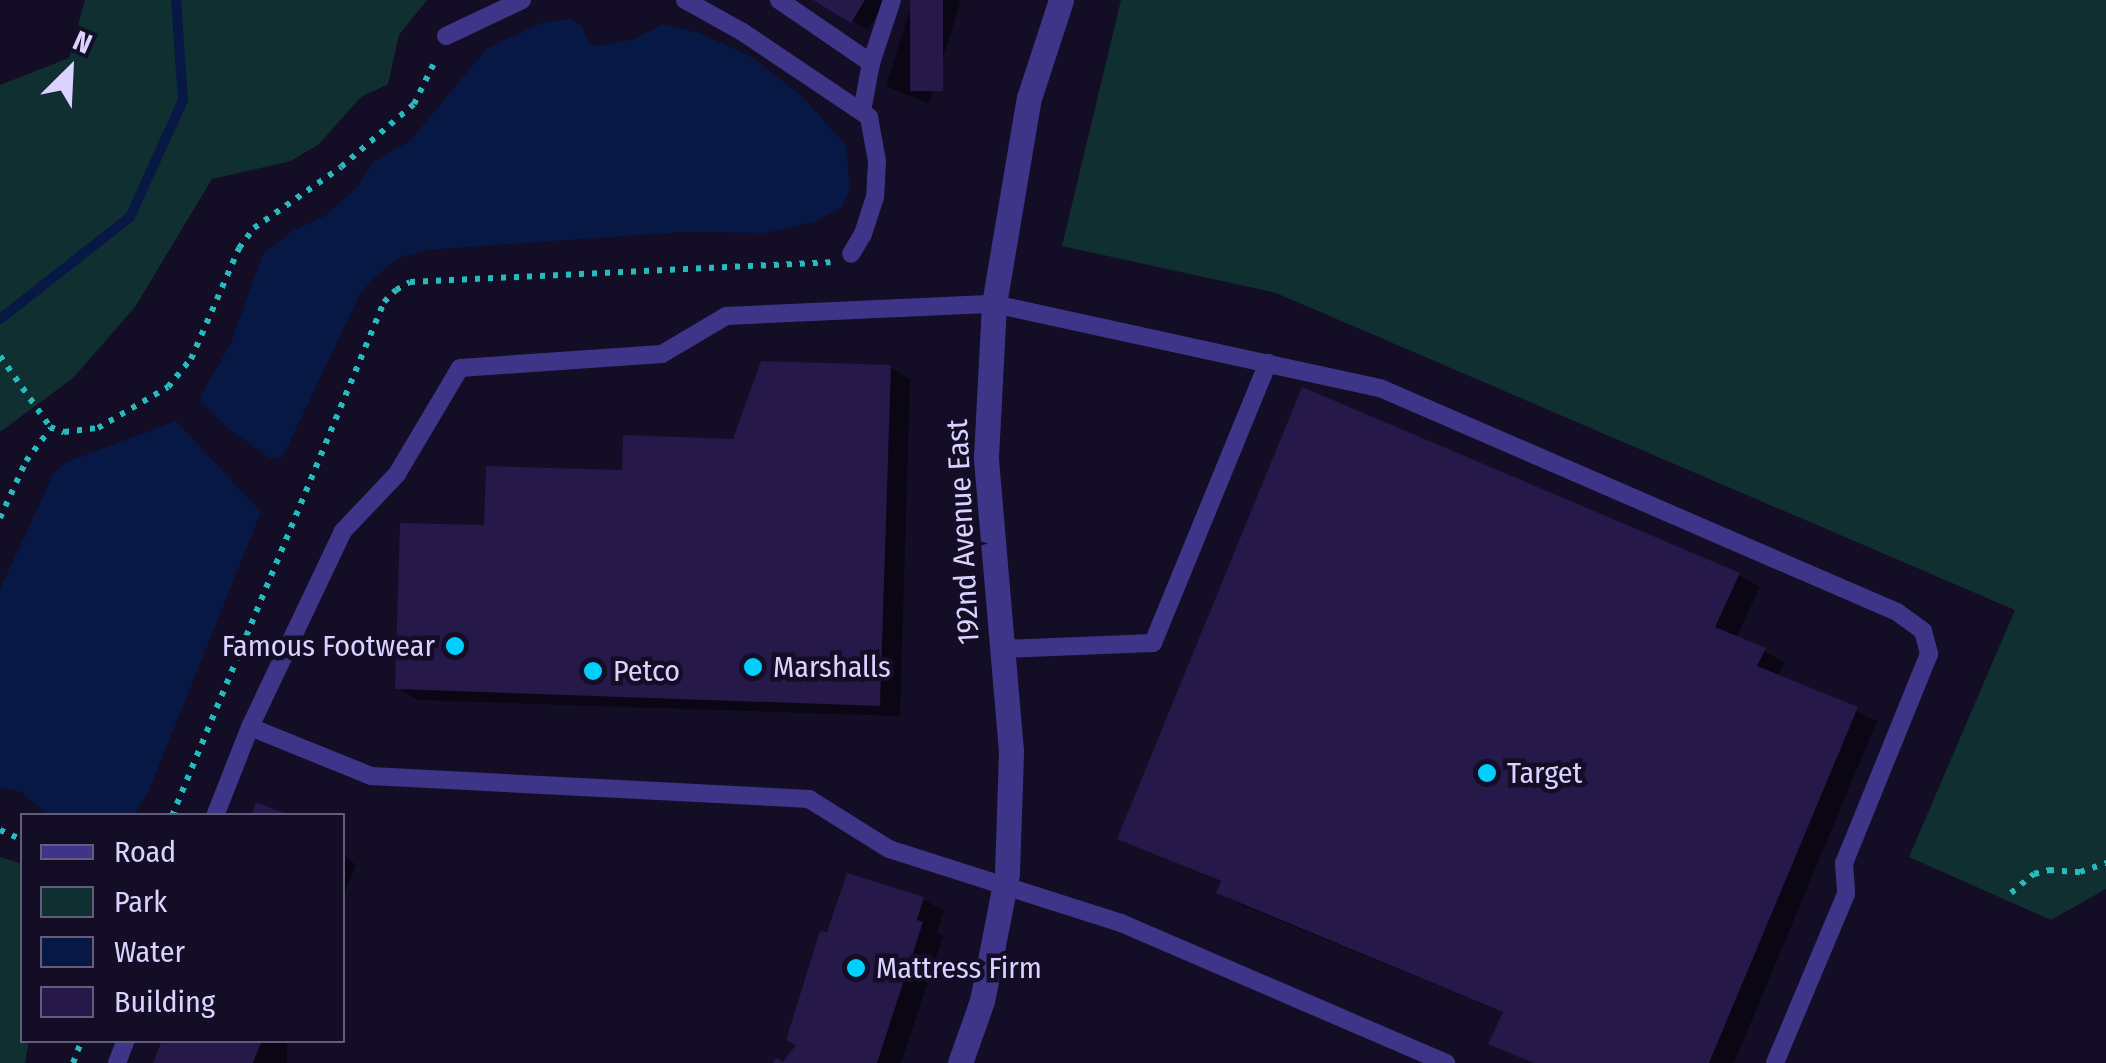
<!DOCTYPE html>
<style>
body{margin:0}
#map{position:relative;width:2106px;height:1063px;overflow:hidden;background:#130d26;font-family:"Fira Sans Condensed",sans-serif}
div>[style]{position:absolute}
.green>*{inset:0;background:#102f30}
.water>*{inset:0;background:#071845}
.shadow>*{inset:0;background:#0007;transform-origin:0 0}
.stream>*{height:10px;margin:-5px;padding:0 5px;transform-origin:5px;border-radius:5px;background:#071845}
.building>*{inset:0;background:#261848;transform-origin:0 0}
.path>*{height:6px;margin-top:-3px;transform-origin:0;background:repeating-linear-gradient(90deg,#27bbbe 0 5px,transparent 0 13px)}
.service>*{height:18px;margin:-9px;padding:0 9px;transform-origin:9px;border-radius:9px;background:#3f3588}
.minor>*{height:25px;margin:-12.5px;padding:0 12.5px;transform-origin:12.5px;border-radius:12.5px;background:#3f3588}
.dots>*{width:28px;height:28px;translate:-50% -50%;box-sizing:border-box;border:5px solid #130d26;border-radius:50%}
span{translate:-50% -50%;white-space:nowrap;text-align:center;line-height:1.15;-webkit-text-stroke:9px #130d26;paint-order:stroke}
.street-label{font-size:30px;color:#dbd2ff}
.poi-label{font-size:30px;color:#dbd2ff}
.right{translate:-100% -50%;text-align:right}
.left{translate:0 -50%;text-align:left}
.legend{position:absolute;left:20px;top:813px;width:325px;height:230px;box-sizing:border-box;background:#130d26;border:2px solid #635c7d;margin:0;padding:12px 18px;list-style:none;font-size:30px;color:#dbd2ff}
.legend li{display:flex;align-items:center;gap:20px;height:50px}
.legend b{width:50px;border:2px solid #635c7d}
.north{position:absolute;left:20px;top:20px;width:100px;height:100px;-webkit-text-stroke:8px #130d26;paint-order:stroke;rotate:24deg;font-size:28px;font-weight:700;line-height:40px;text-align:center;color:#dbd2ff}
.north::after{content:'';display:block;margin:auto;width:35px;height:45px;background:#dbd2ff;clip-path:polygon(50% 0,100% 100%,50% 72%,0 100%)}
</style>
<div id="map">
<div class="green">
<i style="clip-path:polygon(85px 0,427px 0,399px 35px,388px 84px,361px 97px,319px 144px,291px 161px,212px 179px,135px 307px,73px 378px,0 432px,0 85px,69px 58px)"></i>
<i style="clip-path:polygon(1121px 0,2106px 0,2106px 889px,2051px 920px,1909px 857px,2015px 610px,1276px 293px,1062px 246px)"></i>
<i style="clip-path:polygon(0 857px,22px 864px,22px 1040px,29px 1041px,25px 1063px,0 1063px)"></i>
</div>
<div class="water">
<i style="clip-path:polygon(569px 19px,580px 24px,589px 42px,598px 46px,633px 39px,663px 24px,699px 33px,750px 56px,800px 94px,846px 145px,850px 191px,841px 208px,814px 222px,765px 233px,683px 232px,426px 250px,399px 258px,372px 279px,359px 296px,282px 458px,270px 458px,231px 431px,201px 403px,201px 395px,230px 345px,263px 254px,292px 231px,325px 216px,358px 186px,374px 161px,410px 141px,486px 49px,540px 23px)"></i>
<i style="clip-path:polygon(176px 421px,261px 512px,148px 793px,135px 814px,47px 814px,21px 792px,0 787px,0 589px,54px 473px,66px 462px)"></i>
</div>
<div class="shadow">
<i style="clip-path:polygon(818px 0,886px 0,868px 30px)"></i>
<i style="clip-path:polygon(913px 0,961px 0,929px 104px,886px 86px)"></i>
<i style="clip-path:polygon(890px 367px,910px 379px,900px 716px,418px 700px,398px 688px,486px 528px,624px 473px,735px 441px)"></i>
<i style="clip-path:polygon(1304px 391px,1739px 575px,1760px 587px,1736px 638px,1785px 662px,1778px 677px,1877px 721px,1734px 1063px,1531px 1063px,1491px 1043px,1505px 1013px,1239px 904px,1219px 892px,1223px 883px,1120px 838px)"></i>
<i style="clip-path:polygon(342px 854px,356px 865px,342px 900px)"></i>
<i style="clip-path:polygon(923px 899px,944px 911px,937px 932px,943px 936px,901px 1063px,786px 1063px)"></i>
<i style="left:165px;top:1040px;width:122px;height:25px"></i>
</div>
<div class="stream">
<i style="left:0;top:319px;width:165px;rotate:-38.1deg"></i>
<i style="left:130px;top:217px;width:128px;rotate:-65.6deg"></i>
<i style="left:183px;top:100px;width:100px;rotate:-94deg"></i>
</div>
<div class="building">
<i style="clip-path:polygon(813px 0,865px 0,851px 23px)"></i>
<i style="left:910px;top:0;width:33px;height:91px"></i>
<i style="clip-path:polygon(761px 361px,891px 365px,880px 706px,395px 689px,400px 523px,484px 525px,486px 466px,622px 470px,623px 435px,733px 439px)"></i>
<i style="clip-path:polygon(1302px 387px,1740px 573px,1715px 627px,1766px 648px,1757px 666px,1858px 707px,1709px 1063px,1533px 1063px,1488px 1044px,1503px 1012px,1216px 893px,1221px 881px,1117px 839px)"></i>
<i style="clip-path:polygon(256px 802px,289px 815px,289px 816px,251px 816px)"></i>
<i style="clip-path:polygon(847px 873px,924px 897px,917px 920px,923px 922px,877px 1063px,773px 1063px,776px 1058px,783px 1062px,796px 1045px,786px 1040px,820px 931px,827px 932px)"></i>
<i style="clip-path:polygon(162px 1040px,262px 1040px,253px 1063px,153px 1063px)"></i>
</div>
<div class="path">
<i style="left:0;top:356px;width:87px;rotate:54.8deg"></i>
<i style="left:50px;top:427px;width:15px;rotate:20deg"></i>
<i style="left:64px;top:432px;width:34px;rotate:-7deg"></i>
<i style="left:98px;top:428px;width:81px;rotate:-30.4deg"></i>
<i style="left:168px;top:387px;width:36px;rotate:-51deg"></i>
<i style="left:191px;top:359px;width:121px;rotate:-66.6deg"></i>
<i style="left:239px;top:248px;width:25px;rotate:-53deg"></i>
<i style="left:254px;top:228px;width:106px;rotate:-35deg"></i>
<i style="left:341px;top:167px;width:96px;rotate:-40.8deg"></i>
<i style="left:414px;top:104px;width:50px;rotate:-63.9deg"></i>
<i style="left:0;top:518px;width:63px;rotate:-65.5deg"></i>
<i style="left:26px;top:461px;width:41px;rotate:-52.9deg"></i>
<i style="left:172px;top:816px;width:556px;rotate:-67.59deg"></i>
<i style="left:384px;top:302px;width:17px;rotate:-45deg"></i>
<i style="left:396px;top:290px;width:16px;rotate:-30deg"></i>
<i style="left:410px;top:282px;width:421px;rotate:-2.7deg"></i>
<i style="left:0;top:830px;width:24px;rotate:24deg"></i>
<i style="left:2011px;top:893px;width:30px;rotate:-40deg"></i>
<i style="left:2034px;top:874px;width:16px;rotate:-15deg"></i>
<i style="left:2049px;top:870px;width:31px;rotate:4deg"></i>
<i style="left:2080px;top:872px;width:28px;rotate:-19deg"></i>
<i style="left:73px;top:1063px;width:25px;rotate:-69deg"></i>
</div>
<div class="service">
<i style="left:685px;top:0;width:64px;rotate:29deg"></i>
<i style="left:741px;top:31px;width:154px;rotate:33.9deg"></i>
<i style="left:869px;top:117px;width:45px;rotate:79.7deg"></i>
<i style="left:877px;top:161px;width:36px;rotate:93deg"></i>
<i style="left:875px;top:197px;width:39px;rotate:108deg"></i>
<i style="left:863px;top:234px;width:23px;rotate:121deg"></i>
<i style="left:779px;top:0;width:112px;rotate:34.4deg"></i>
<i style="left:871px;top:63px;width:66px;rotate:-71.6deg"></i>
<i style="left:446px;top:36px;width:84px;rotate:-25.3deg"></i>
<i style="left:862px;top:111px;width:49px;rotate:-79.4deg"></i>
<i style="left:1001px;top:649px;width:152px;rotate:-2.3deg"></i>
<i style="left:1153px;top:643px;width:303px;rotate:-67.7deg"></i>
<i style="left:250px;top:727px;width:131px;rotate:22deg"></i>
<i style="left:371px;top:776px;width:439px;rotate:3deg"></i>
<i style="left:809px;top:799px;width:94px;rotate:32deg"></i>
<i style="left:889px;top:849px;width:244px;rotate:17.7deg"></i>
<i style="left:1121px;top:923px;width:354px;rotate:23.3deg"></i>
<i style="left:215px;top:816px;width:96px;rotate:-68.5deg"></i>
<i style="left:250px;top:727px;width:217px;rotate:-64.6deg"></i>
<i style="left:343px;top:531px;width:79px;rotate:-46.5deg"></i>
<i style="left:397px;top:474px;width:123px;rotate:-59.3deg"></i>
<i style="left:460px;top:368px;width:202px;rotate:-4deg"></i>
<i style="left:662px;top:354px;width:74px;rotate:-30.7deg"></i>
<i style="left:726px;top:316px;width:268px;rotate:-2.6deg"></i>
<i style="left:994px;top:304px;width:395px;rotate:12.3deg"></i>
<i style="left:1380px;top:388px;width:563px;rotate:23.43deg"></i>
<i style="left:1897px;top:612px;width:32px;rotate:36deg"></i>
<i style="left:1923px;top:631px;width:24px;rotate:75deg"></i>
<i style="left:1929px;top:654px;width:226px;rotate:112.1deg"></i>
<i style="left:1844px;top:863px;width:31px;rotate:86deg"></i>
<i style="left:1846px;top:894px;width:183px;rotate:112.8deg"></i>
<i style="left:117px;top:1063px;width:25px;rotate:-69deg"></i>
</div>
<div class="minor">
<i style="left:960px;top:1063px;width:66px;rotate:-70.5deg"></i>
<i style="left:982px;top:1001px;width:130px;rotate:-78.9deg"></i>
<i style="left:1007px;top:873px;width:122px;rotate:-88.1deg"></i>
<i style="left:1011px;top:751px;width:295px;rotate:-94.9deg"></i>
<i style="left:986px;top:457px;width:153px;rotate:-87deg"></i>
<i style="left:994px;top:304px;width:209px;rotate:-80.4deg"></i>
<i style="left:1029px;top:98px;width:103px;rotate:-71.9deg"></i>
</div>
<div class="dots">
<i style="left:455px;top:646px;background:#00cffd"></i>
<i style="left:753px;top:667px;background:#00cffd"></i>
<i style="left:593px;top:671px;background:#00cffd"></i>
<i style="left:1487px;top:773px;background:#00cffd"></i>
<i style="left:856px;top:968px;background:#00cffd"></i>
</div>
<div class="street-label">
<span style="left:963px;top:532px;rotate:-93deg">192nd Avenue East</span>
</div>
<div class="poi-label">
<span class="right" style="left:435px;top:646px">Famous Footwear</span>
<span class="left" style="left:773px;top:667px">Marshalls</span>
<span class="left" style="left:613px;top:671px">Petco</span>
<span class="left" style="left:1507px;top:773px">Target</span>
<span class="left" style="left:876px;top:968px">Mattress Firm</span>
</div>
<ul class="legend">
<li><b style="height:12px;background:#3f3588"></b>Road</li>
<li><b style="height:28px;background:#102f30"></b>Park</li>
<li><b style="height:28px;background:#071845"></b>Water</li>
<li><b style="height:28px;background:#261848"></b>Building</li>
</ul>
<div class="north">N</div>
</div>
